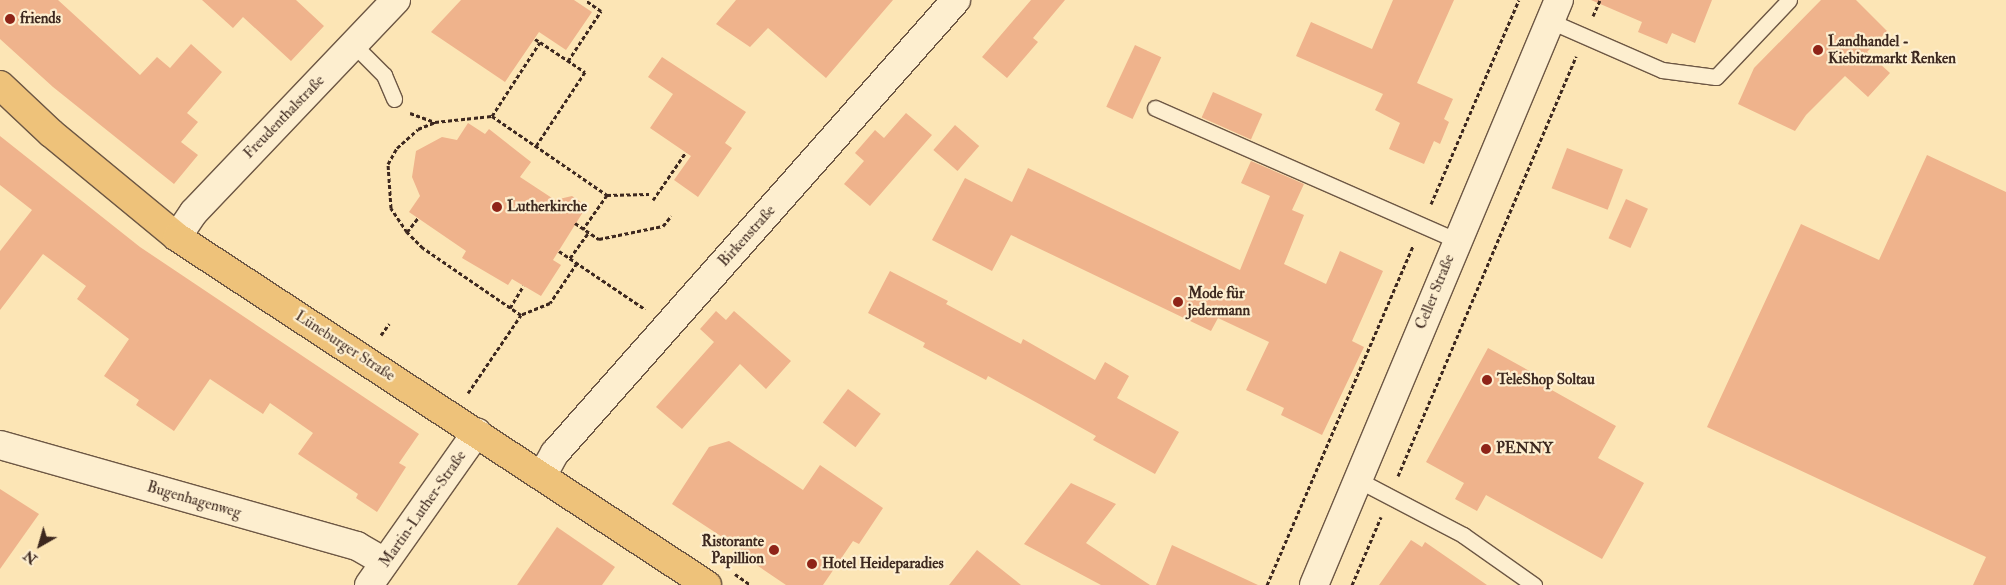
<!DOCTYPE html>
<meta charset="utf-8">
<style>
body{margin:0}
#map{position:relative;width:2006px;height:585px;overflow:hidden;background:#fce5b5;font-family:"IM FELL Double Pica",serif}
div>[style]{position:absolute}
.building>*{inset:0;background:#efb38c;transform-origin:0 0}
.path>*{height:3px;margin-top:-1.5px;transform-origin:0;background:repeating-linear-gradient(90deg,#3d281f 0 4px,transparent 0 6.5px)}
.roads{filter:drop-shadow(1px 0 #6d5744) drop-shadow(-1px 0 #6d5744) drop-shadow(0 1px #6d5744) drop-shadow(0 -1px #6d5744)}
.service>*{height:15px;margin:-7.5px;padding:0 7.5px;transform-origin:7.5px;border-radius:7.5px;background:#fdeecf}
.minor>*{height:28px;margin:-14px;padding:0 14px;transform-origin:14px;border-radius:14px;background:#fdeecf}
.secondary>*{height:28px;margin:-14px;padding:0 14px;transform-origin:14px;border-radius:14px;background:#fdeecf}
.primary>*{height:28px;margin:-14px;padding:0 14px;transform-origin:14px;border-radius:14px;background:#eec27a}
.dots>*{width:14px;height:14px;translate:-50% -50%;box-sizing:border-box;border:2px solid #fdeecf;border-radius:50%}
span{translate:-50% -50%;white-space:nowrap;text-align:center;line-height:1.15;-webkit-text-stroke:4.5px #fdeecf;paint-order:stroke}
.poi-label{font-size:15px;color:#3d281f;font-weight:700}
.left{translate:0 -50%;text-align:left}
.right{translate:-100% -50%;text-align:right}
.street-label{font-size:15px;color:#3d281f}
.north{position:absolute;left:15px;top:520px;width:50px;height:50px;-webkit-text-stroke:4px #fdeecf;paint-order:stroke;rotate:218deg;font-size:14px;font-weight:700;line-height:20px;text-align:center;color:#3d281f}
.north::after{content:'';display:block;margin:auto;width:18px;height:22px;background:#3d281f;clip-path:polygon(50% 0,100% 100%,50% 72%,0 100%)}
</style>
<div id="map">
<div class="building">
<i style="clip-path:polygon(0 0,58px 0,140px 75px,157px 57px,170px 68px,191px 44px,222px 72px,187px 113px,198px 122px,181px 142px,198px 155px,174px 184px,53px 87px,0 39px)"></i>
<i style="clip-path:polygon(202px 0,296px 0,324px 26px,291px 61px,243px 17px,233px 28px)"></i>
<i style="clip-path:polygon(461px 0,574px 0,592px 12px,566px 50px,539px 32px,505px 82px,431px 32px)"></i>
<i style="clip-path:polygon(736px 0,893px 0,826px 78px,768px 28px,750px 47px,716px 24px)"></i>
<i style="clip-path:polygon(1031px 0,1065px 0,1033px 38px,1038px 42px,1007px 78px,982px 57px)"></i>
<i style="clip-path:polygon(1393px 0,1454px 0,1417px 83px,1453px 99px,1444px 119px,1449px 122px,1440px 144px,1434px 141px,1424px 164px,1389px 149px,1400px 123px,1375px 110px,1383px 94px,1296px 56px,1311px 22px,1372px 49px)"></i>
<i style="clip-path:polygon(1591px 0,1712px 0,1695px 43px,1672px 33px,1667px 44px,1638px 32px,1642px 22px)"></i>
<i style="clip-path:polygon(1821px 0,1856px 0,1887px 31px,1867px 52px,1890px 73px,1868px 97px,1845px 76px,1806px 115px,1795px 131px,1738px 104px,1754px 68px)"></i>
<i style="left:1135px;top:45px;width:29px;height:68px;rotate:25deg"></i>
<i style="clip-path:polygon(662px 57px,746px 112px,725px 143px,732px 148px,698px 197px,674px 180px,691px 156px,650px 128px,673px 94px,648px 77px)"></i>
<i style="left:1213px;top:92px;width:54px;height:28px;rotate:24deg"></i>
<i style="clip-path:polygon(906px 113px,932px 135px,870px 206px,844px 184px,864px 161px,855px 153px,875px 130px,884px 138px)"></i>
<i style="clip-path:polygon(468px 123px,485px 134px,489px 129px,531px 162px,520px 177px,555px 200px,572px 196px,581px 202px,583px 212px,553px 260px,561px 265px,541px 296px,512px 279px,508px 285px,462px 258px,466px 251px,409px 212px,420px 196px,412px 177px,416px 151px,442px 137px,457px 140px)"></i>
<i style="left:955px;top:125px;width:32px;height:33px;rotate:41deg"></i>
<i style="clip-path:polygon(0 136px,140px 247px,419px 434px,399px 463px,406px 467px,377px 512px,356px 498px,358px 494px,298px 454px,313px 433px,270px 403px,263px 414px,210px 379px,174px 431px,136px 405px,139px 400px,104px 376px,129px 339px,77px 299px,86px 286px,43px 254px,0 310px,0 251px,32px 210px,0 185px)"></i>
<i style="left:1567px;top:148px;width:60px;height:43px;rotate:21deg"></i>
<i style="clip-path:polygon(1927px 155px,2006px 192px,2006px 585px,1973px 585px,1986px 557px,1707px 427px,1801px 224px,1879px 260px)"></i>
<i style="clip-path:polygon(1251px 161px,1304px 184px,1292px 210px,1304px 215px,1284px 264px,1326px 284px,1340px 251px,1383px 271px,1352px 341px,1364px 347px,1322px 435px,1281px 415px,1284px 408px,1246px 390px,1269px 342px,1218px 318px,1211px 331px,1011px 235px,992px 271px,932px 240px,965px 178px,1012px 202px,1028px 168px,1240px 270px,1270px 196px,1241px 183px)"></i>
<i style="left:1626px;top:199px;width:24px;height:43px;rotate:24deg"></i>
<i style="clip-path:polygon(890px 271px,948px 301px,946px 304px,1021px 344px,1023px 339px,1095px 380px,1105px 362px,1129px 376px,1117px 398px,1179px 432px,1155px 474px,1093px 440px,1096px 436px,1041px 405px,988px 376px,986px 380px,923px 347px,925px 343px,868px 313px)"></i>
<i style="clip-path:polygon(716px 311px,726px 320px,734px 311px,791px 361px,766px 389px,740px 364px,682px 429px,656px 407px,714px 342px,700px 329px)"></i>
<i style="clip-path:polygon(1488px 348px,1553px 384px,1550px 389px,1616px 426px,1598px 458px,1644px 483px,1602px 559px,1486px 495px,1477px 511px,1455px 499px,1464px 483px,1426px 462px)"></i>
<i style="left:848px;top:389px;width:41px;height:42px;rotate:37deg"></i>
<i style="clip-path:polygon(729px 441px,803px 490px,820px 465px,883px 508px,859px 544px,853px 541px,823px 585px,786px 585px,742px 555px,745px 552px,672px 504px,709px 447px)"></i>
<i style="clip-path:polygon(1071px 483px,1116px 504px,1086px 543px,1150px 585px,1101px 585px,1024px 544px)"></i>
<i style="clip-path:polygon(0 489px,39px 514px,0 569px)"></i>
<i style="clip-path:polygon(557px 527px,615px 567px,602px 585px,517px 585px)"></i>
<i style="clip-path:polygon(1411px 540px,1422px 547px,1425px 542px,1487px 585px,1379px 585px)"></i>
<i style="clip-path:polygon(1172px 545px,1258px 585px,1156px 585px)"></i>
<i style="clip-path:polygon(977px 550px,1021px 585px,949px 585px)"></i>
</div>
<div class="path">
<i style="left:1593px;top:16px;width:17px;rotate:-66deg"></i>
<i style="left:535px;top:39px;width:6px;rotate:31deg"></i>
<i style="left:568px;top:61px;width:60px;rotate:-56.6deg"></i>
<i style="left:601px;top:11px;width:19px;rotate:-145deg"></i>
<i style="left:410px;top:113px;width:27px;rotate:20deg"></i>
<i style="left:492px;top:116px;width:88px;rotate:-57deg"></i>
<i style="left:540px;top:42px;width:54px;rotate:33.7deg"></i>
<i style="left:585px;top:72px;width:89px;rotate:123.5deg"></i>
<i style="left:607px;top:195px;width:42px;rotate:-1.4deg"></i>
<i style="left:653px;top:200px;width:58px;rotate:-55.5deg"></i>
<i style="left:1431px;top:204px;width:222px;rotate:-66.7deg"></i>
<i style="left:575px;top:223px;width:29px;rotate:34deg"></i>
<i style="left:599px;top:239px;width:65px;rotate:-11.5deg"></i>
<i style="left:663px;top:226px;width:13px;rotate:-51deg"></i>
<i style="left:407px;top:232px;width:18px;rotate:-52deg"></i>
<i style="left:559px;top:251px;width:104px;rotate:34deg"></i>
<i style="left:570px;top:258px;width:32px;rotate:-54deg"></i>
<i style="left:577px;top:263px;width:48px;rotate:124deg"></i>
<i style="left:550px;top:303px;width:31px;rotate:158deg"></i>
<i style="left:521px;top:315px;width:119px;rotate:-145.6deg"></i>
<i style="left:423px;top:248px;width:23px;rotate:-135deg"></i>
<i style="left:407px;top:232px;width:29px;rotate:-124deg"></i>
<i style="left:391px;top:208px;width:44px;rotate:-93.9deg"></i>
<i style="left:388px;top:164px;width:18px;rotate:-61deg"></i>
<i style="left:397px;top:148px;width:28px;rotate:-42deg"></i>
<i style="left:418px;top:129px;width:18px;rotate:-22deg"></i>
<i style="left:435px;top:122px;width:57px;rotate:-6deg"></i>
<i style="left:492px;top:116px;width:140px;rotate:34.5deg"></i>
<i style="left:607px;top:195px;width:42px;rotate:125.2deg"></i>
<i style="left:510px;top:308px;width:26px;rotate:-59deg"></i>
<i style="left:381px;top:335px;width:14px;rotate:-54deg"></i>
<i style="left:468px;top:393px;width:94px;rotate:-55.8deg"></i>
<i style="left:1398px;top:476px;width:456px;rotate:-67deg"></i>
<i style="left:735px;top:574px;width:19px;rotate:35deg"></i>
<i style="left:1267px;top:585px;width:369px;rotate:-66.7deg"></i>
<i style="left:1352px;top:585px;width:74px;rotate:-66.9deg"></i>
</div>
<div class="roads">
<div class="service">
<i style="left:1550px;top:21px;width:122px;rotate:23.6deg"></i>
<i style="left:1662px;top:70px;width:54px;rotate:7.4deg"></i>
<i style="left:1716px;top:77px;width:106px;rotate:-46.5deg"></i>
<i style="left:353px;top:44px;width:44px;rotate:45deg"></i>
<i style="left:384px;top:75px;width:26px;rotate:67deg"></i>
<i style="left:1155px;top:108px;width:329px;rotate:23.7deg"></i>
<i style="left:1358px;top:480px;width:119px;rotate:27.6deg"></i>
<i style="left:1463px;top:535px;width:87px;rotate:35.2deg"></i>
</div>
<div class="minor">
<i style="left:177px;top:237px;width:30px;rotate:-56deg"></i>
<i style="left:194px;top:212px;width:293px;rotate:-46.4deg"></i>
<i style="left:0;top:445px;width:371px;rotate:15.8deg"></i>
<i style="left:357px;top:546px;width:32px;rotate:30deg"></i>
<i style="left:542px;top:476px;width:26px;rotate:-61deg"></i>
<i style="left:555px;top:453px;width:605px;rotate:-48.48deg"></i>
<i style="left:369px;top:585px;width:187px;rotate:-54.8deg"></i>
</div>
<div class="secondary">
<i style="left:1314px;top:585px;width:634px;rotate:-67.28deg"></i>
</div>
<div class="primary">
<i style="left:0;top:85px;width:70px;rotate:43.3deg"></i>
<i style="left:51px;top:133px;width:163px;rotate:39.5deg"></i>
<i style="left:177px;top:237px;width:634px;rotate:33.29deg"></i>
</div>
</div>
<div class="dots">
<i style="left:10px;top:19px;background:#8f2418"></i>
<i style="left:1818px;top:50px;background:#8f2418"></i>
<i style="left:497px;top:207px;background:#8f2418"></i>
<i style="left:1178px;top:302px;background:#8f2418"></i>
<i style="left:1487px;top:380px;background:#8f2418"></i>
<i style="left:1486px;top:449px;background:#8f2418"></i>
<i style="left:774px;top:550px;background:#8f2418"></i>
<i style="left:812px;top:564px;background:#8f2418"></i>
</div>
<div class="poi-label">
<span class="left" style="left:20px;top:19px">friends</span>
<span class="left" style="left:1828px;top:50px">Landhandel -<br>Kiebitzmarkt Renken</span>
<span class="left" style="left:507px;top:207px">Lutherkirche</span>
<span class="left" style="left:1188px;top:302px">Mode für<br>jedermann</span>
<span class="left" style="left:1497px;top:380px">TeleShop Soltau</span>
<span class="left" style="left:1496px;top:449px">PENNY</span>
<span class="right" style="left:764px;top:550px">Ristorante<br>Papillion</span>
<span class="left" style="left:822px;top:564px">Hotel Heideparadies</span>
</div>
<div class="street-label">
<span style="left:284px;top:117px;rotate:-46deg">Freudenthalstraße</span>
<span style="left:747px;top:236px;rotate:-48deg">Birkenstraße</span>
<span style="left:1435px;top:292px;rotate:-68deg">Celler Straße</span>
<span style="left:345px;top:346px;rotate:33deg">Lüneburger Straße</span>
<span style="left:194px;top:500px;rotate:16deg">Bugenhagenweg</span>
<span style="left:423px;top:509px;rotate:-55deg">Martin-Luther-Straße</span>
</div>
<div class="north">N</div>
</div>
